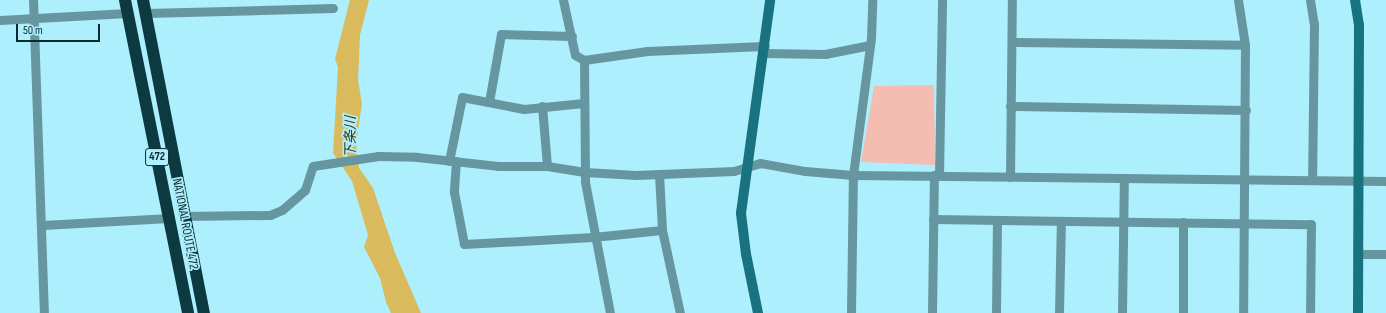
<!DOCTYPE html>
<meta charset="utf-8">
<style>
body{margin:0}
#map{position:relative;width:1386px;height:313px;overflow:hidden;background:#adeffc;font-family:"Sofia Sans Condensed","Noto Sans JP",sans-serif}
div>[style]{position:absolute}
.green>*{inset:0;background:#f5bdb2}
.water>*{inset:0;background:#d9ba5c}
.street>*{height:9px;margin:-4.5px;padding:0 4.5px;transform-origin:4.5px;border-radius:4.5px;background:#6697a0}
.secondary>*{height:10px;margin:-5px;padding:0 5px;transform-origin:5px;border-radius:5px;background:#197280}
.highway>*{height:12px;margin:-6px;padding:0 6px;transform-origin:6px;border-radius:6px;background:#0d3940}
span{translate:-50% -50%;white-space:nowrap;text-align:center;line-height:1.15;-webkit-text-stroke:3.5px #adeffc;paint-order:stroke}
.shield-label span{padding:1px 3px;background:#adeffc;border:1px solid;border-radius:3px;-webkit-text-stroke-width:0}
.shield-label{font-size:12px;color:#0f2a2f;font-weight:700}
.street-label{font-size:13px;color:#0f2a2f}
.water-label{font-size:14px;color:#43360d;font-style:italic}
.scale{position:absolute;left:16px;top:24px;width:84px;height:18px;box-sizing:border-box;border:2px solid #0f2a2f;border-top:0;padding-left:5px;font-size:12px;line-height:14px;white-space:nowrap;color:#0f2a2f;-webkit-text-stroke:3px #adeffc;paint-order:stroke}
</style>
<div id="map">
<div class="green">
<i style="clip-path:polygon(934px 85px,935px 165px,861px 162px,874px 86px)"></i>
</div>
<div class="water">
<i style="clip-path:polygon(350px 0,369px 0,360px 35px,358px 80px,362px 104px,356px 144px,359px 168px,373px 188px,395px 253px,421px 313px,391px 313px,386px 302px,380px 278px,364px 247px,368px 235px,352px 181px,333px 153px,338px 67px,335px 59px)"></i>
</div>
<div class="street">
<i style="left:33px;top:0;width:313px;rotate:88deg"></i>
<i style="left:563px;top:0;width:56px;rotate:77.7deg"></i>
<i style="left:575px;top:55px;width:10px;rotate:29deg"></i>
<i style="left:584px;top:60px;width:64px;rotate:-8.1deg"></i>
<i style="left:647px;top:51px;width:118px;rotate:-2.4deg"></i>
<i style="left:1238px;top:0;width:46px;rotate:81.2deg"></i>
<i style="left:1245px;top:45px;width:268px;rotate:90.4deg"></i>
<i style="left:1310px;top:0;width:24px;rotate:81deg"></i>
<i style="left:1314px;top:24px;width:155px;rotate:90.7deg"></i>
<i style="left:146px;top:13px;width:187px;rotate:-1.5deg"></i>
<i style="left:0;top:20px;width:128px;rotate:-3.1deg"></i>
<i style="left:1012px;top:42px;width:233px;rotate:0.7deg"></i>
<i style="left:764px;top:53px;width:61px;rotate:0.9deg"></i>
<i style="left:825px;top:54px;width:46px;rotate:-11.3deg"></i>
<i style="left:584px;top:60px;width:122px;rotate:89.5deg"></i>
<i style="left:585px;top:182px;width:133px;rotate:79.2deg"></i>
<i style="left:489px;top:102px;width:69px;rotate:-80deg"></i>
<i style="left:501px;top:34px;width:71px;rotate:1.6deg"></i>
<i style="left:542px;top:106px;width:60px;rotate:85.2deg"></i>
<i style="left:1010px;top:106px;width:236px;rotate:1deg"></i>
<i style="left:449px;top:161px;width:65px;rotate:-78.5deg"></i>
<i style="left:462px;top:97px;width:63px;rotate:11deg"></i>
<i style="left:524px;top:109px;width:60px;rotate:-5.7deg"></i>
<i style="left:456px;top:161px;width:31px;rotate:94deg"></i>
<i style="left:454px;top:192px;width:53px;rotate:79.1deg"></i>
<i style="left:464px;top:244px;width:129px;rotate:-3.1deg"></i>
<i style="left:593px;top:237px;width:69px;rotate:-5.8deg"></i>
<i style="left:659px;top:174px;width:56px;rotate:86.9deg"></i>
<i style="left:662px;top:230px;width:85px;rotate:77.8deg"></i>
<i style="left:939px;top:176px;width:176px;rotate:-89deg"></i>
<i style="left:1010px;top:177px;width:177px;rotate:-89.4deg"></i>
<i style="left:183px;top:216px;width:87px;rotate:-0.7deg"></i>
<i style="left:270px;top:215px;width:13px;rotate:-23deg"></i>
<i style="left:282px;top:210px;width:30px;rotate:-41deg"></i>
<i style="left:305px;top:190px;width:25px;rotate:-72deg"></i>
<i style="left:313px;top:166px;width:66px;rotate:-8.7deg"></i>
<i style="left:378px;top:156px;width:39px;rotate:1deg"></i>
<i style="left:417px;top:157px;width:81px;rotate:6.3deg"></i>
<i style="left:498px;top:166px;width:49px"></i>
<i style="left:547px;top:166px;width:38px;rotate:9deg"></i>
<i style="left:585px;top:172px;width:51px;rotate:3.4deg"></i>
<i style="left:636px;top:175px;width:98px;rotate:-2.3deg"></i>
<i style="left:734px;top:171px;width:27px;rotate:-17deg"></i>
<i style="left:760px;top:163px;width:46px;rotate:10.1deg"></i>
<i style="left:805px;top:171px;width:48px;rotate:4.8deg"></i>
<i style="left:853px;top:175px;width:533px;rotate:0.64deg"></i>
<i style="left:933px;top:219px;width:378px;rotate:0.8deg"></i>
<i style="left:1311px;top:224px;width:89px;rotate:90.6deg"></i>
<i style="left:43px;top:225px;width:126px;rotate:-3.2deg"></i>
<i style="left:1358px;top:254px;width:28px"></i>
<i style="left:851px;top:313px;width:138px;rotate:-89.2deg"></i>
<i style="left:853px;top:175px;width:138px;rotate:-82.5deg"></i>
<i style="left:871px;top:38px;width:38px;rotate:-88deg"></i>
<i style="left:932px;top:313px;width:138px;rotate:-89.2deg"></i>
<i style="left:996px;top:313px;width:93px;rotate:-89.4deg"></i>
<i style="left:1059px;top:313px;width:92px;rotate:-88.8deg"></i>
<i style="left:1122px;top:313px;width:135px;rotate:-89.2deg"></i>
<i style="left:1183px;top:313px;width:91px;rotate:-90deg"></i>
</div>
<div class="secondary">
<i style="left:1355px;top:0;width:25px;rotate:81deg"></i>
<i style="left:1359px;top:25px;width:288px;rotate:90.2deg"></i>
<i style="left:758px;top:313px;width:60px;rotate:-101.5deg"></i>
<i style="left:746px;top:254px;width:41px;rotate:-97deg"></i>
<i style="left:741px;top:213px;width:215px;rotate:-82.2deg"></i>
</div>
<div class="highway">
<i style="left:125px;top:0;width:319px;rotate:78.6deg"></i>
<i style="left:143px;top:0;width:319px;rotate:79deg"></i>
</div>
<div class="shield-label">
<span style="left:157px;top:157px">472</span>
</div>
<div class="street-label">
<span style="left:185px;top:224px;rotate:79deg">NATIONAL ROUTE 472</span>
</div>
<div class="water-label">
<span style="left:351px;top:137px;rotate:-90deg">下条川</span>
</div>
<div class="scale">50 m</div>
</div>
